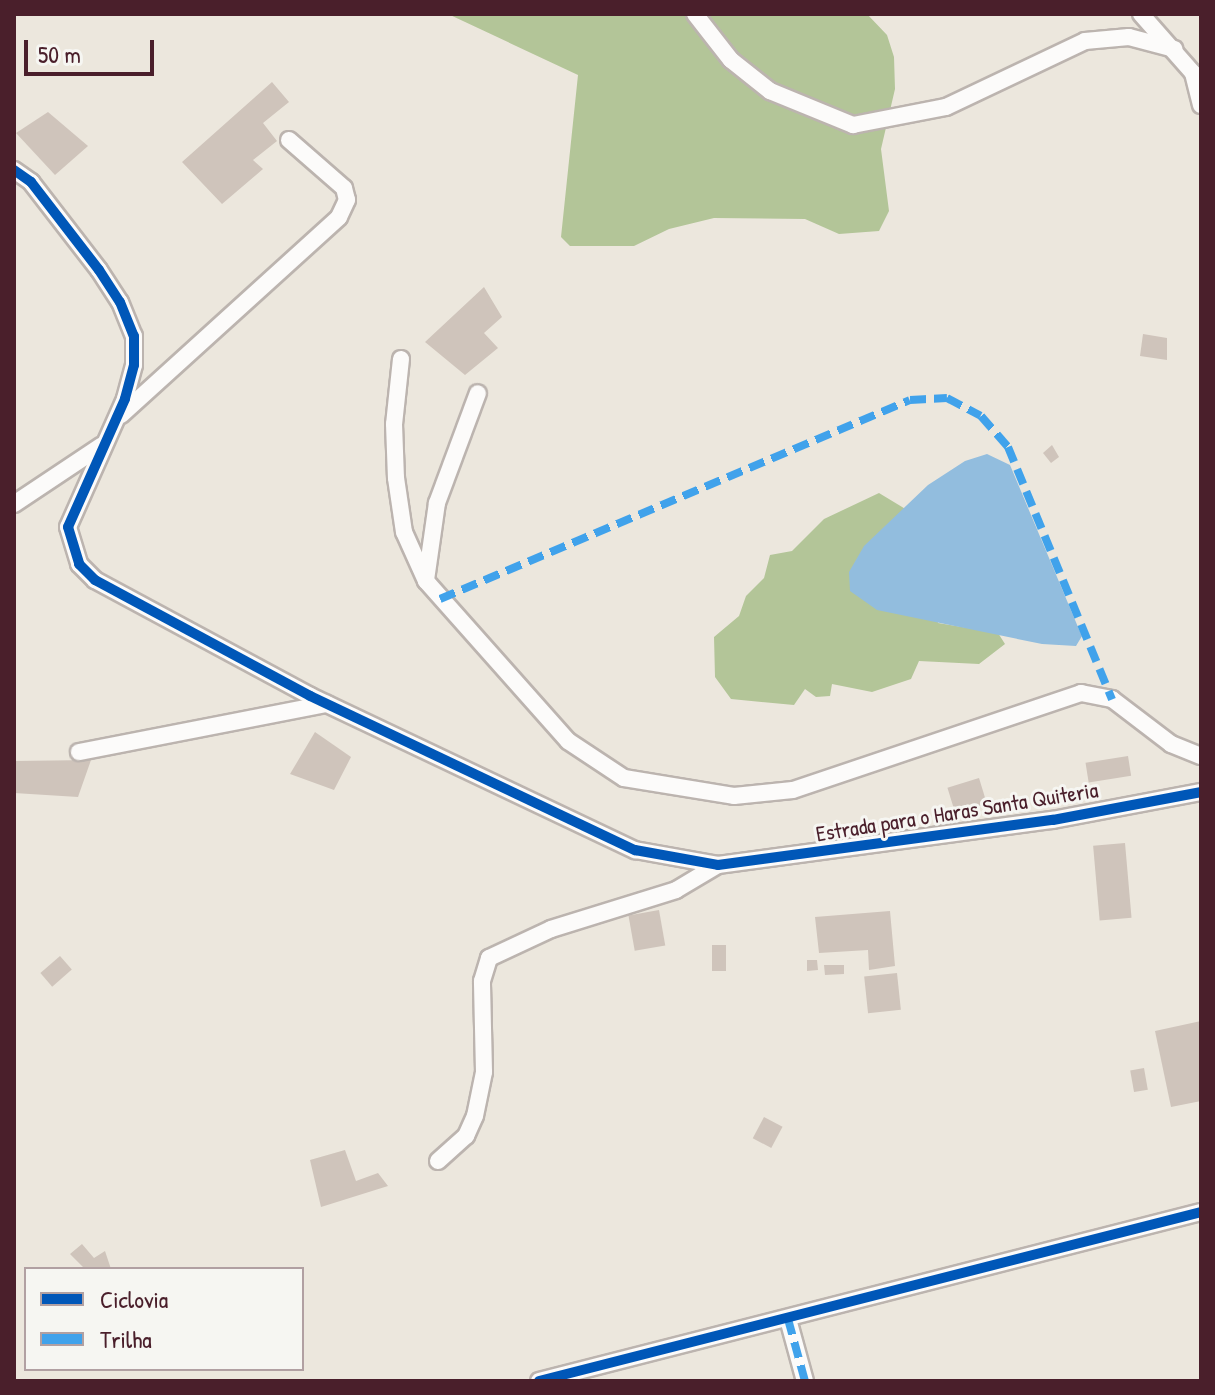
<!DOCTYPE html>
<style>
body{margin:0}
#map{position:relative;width:1215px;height:1395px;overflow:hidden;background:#ece7dd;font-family:"Patrick Hand",sans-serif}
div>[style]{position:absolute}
.forest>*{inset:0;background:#b3c598}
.water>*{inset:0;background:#92bdde}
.building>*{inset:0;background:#cfc4bb;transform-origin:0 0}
.roads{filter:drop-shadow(2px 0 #bcb4af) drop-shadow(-2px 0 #bcb4af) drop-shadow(0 2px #bcb4af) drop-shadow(0 -2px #bcb4af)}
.street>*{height:16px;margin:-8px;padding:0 8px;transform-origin:8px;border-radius:8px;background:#fcfbfa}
.quiet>*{height:8px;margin-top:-4px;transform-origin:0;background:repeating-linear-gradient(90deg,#40a2eb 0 16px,transparent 0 24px)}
.cycleway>*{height:10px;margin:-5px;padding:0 5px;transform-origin:5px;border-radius:5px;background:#0057b8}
span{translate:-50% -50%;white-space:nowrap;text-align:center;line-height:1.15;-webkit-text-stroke:6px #f6f6f2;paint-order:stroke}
.street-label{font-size:22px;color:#4a1f2b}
.frame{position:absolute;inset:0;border:16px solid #4a1f2b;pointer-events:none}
.legend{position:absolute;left:24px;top:1267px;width:280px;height:104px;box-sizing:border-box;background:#f6f6f2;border:2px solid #b1a0a2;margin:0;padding:10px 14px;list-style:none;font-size:24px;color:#4a1f2b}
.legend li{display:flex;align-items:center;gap:16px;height:40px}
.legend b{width:40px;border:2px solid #b1a0a2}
.scale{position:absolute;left:24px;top:40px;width:130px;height:36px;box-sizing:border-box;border:4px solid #4a1f2b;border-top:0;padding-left:10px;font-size:24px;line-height:28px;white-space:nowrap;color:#4a1f2b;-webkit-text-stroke:6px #f6f6f2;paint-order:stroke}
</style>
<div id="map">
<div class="forest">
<i style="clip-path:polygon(448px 14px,867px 14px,887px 35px,894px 57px,895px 89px,881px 149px,889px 211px,879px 231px,839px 234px,805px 219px,714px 218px,669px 229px,634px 246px,570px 246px,561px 237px,578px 75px)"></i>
<i style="clip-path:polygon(879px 493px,917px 516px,938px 623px,998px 633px,1005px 644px,979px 664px,919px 661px,911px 679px,872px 692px,832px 684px,830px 696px,816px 697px,805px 689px,794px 705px,731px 699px,715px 677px,714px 637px,739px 616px,746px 596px,764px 578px,770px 555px,792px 551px,824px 519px)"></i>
</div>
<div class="water">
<i style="clip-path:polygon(987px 454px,1010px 465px,1078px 627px,1082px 636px,1076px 646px,1042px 644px,877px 610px,850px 591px,849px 572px,864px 546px,928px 485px,965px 461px)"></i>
</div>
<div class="building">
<i style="clip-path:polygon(272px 82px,289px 102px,263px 123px,277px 141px,253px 160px,263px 169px,222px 204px,182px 162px)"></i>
<i style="clip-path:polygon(48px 112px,88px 146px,55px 175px,16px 133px)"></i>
<i style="clip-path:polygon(484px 287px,502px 317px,484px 333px,498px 348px,465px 375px,425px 342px)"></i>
<i style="clip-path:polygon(1143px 334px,1167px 338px,1167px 360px,1140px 356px)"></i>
<i style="clip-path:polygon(1052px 445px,1059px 457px,1051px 463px,1043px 453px)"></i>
<i style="clip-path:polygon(315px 732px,351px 757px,334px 790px,290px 774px)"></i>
<i style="left:1128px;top:756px;width:20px;height:43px;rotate:81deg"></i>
<i style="clip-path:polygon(91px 760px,78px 797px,14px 793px,14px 761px)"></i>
<i style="left:979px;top:778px;width:27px;height:33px;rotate:73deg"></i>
<i style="left:1125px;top:843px;width:75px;height:32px;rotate:85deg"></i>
<i style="left:659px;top:910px;width:36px;height:31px;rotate:80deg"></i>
<i style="clip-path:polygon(890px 911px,895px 966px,869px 970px,868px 950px,819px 953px,815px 917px)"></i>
<i style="left:712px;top:945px;width:14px;height:26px"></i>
<i style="left:60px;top:956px;width:18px;height:26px;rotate:49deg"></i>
<i style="clip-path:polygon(807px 960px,817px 960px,818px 970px,807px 971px)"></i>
<i style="clip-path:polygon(824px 965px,844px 965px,844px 974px,825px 975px)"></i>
<i style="left:897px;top:973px;width:37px;height:33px;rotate:84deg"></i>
<i style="clip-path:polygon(1201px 1021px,1201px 1101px,1171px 1107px,1155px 1031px)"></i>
<i style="left:1144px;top:1068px;width:22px;height:14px;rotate:80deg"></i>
<i style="left:764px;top:1117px;width:21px;height:24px;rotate:28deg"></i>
<i style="clip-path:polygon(345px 1150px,356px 1181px,378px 1173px,388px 1186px,321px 1207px,310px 1160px)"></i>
<i style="clip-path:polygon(82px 1244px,94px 1258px,105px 1251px,111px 1269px,85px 1269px,70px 1254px)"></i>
</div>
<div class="roads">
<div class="street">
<i style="left:695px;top:14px;width:58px;rotate:52deg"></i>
<i style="left:731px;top:60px;width:50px;rotate:38.5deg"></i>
<i style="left:770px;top:91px;width:90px;rotate:22.3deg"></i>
<i style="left:853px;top:125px;width:95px;rotate:-11deg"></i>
<i style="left:946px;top:107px;width:154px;rotate:-25.4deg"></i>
<i style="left:1085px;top:41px;width:44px;rotate:-5.2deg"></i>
<i style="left:1129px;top:37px;width:47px;rotate:14.9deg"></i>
<i style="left:1141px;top:14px;width:79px;rotate:48.6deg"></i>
<i style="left:1193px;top:73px;width:33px;rotate:76deg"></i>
<i style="left:14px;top:170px;width:21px;rotate:35deg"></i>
<i style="left:31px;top:182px;width:111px;rotate:52.3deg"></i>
<i style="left:99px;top:270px;width:38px;rotate:57deg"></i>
<i style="left:120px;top:302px;width:37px;rotate:68deg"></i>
<i style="left:134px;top:336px;width:29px;rotate:90deg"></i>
<i style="left:134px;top:365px;width:35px;rotate:105deg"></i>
<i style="left:125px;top:399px;width:140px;rotate:114deg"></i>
<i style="left:68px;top:527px;width:39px;rotate:73deg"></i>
<i style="left:79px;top:564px;width:23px;rotate:45deg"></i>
<i style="left:95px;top:580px;width:244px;rotate:28.3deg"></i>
<i style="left:310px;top:696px;width:360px;rotate:25.4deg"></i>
<i style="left:635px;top:850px;width:84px;rotate:10.2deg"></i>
<i style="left:718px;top:865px;width:338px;rotate:-7.7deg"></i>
<i style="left:1053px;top:820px;width:151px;rotate:-10.7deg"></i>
<i style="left:401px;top:359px;width:65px;rotate:96.1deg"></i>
<i style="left:394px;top:424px;width:54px;rotate:87.9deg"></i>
<i style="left:396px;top:478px;width:55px;rotate:81.6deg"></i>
<i style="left:404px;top:532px;width:54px;rotate:65.8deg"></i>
<i style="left:426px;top:581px;width:214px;rotate:48.4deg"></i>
<i style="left:568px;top:741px;width:67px;rotate:33.5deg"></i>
<i style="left:624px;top:778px;width:111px;rotate:9.3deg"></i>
<i style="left:734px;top:796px;width:59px;rotate:-5.8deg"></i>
<i style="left:793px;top:790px;width:304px;rotate:-18.6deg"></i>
<i style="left:1081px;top:693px;width:32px;rotate:11deg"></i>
<i style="left:1112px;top:699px;width:74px;rotate:37.3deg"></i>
<i style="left:1171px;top:744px;width:32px;rotate:22deg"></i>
<i style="left:121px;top:415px;width:294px;rotate:-42.2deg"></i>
<i style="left:339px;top:217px;width:19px;rotate:-65deg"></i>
<i style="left:347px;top:200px;width:12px;rotate:-104deg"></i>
<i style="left:344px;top:188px;width:73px;rotate:-138.9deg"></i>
<i style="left:14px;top:504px;width:105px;rotate:-33.7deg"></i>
<i style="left:426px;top:580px;width:78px;rotate:-81.9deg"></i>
<i style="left:437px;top:503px;width:117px;rotate:-69.6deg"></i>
<i style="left:79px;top:752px;width:252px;rotate:-11deg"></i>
<i style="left:438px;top:1161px;width:38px;rotate:-42deg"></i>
<i style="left:466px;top:1136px;width:22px;rotate:-66deg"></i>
<i style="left:475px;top:1116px;width:45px;rotate:-78.4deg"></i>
<i style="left:484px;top:1072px;width:91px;rotate:-91.3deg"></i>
<i style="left:482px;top:981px;width:24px;rotate:-73deg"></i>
<i style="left:489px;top:958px;width:68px;rotate:-25.1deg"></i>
<i style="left:551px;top:929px;width:131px;rotate:-17.3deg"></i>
<i style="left:676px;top:890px;width:49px;rotate:-30.8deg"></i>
<i style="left:788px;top:1319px;width:64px;rotate:74.7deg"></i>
<i style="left:539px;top:1381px;width:683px;rotate:-14.32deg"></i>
</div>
</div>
<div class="quiet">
<i style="left:440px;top:599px;width:510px;rotate:-22.95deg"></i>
<i style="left:910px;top:400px;width:37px;rotate:-3deg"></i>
<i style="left:947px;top:398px;width:38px;rotate:28deg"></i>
<i style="left:981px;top:416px;width:41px;rotate:48.9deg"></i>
<i style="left:1008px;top:447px;width:273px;rotate:67.6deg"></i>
<i style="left:788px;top:1319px;width:64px;rotate:74.7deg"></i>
</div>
<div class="cycleway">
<i style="left:14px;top:170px;width:21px;rotate:35deg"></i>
<i style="left:31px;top:182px;width:111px;rotate:52.3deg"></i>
<i style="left:99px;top:270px;width:38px;rotate:57deg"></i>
<i style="left:120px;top:302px;width:37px;rotate:68deg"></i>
<i style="left:134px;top:336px;width:29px;rotate:90deg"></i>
<i style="left:134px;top:365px;width:35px;rotate:105deg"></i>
<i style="left:125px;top:399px;width:140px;rotate:114deg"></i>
<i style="left:68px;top:527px;width:39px;rotate:73deg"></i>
<i style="left:79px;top:564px;width:23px;rotate:45deg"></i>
<i style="left:95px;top:580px;width:244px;rotate:28.3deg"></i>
<i style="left:310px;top:696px;width:360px;rotate:25.4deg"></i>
<i style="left:635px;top:850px;width:84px;rotate:10.2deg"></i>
<i style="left:718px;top:865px;width:338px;rotate:-7.7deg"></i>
<i style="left:1053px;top:820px;width:151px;rotate:-10.7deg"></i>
<i style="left:539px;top:1381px;width:683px;rotate:-14.32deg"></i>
</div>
<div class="street-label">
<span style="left:957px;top:812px;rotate:-9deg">Estrada para o Haras Santa Quiteria</span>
</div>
<div class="frame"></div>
<ul class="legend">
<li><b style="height:10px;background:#0057b8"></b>Ciclovia</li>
<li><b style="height:10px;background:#40a2eb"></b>Trilha</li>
</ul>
<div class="scale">50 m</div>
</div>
